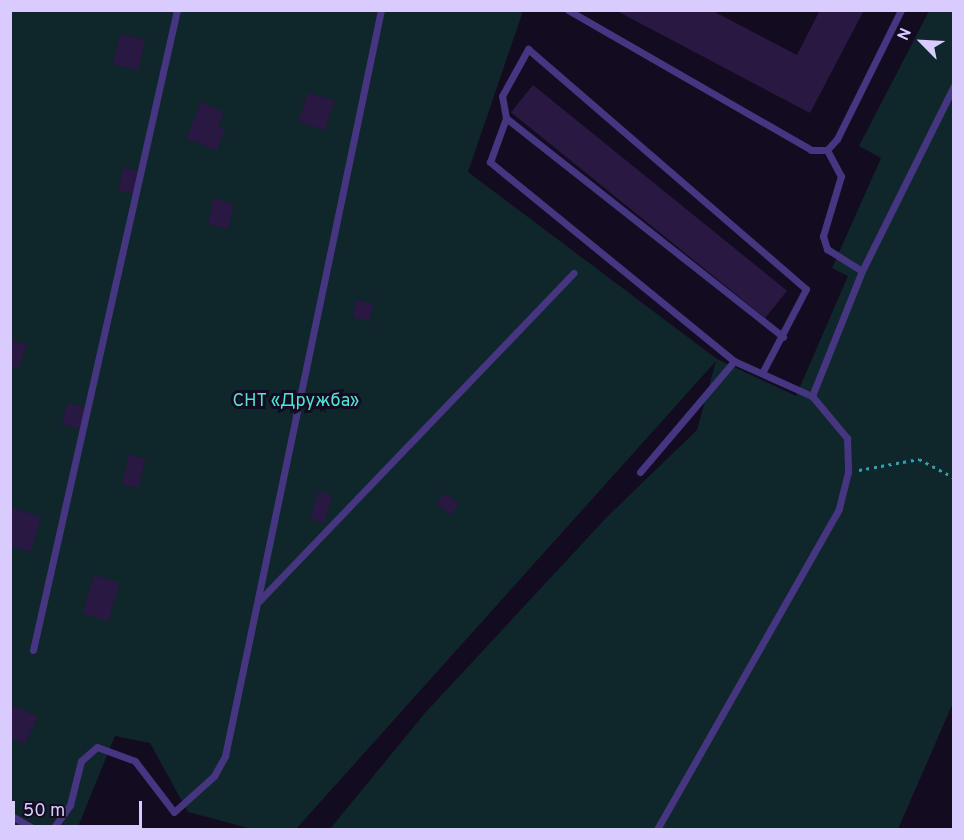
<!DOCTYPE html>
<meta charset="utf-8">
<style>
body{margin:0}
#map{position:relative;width:964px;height:840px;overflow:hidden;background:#130c20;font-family:Overpass,sans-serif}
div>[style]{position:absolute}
.green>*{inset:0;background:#0f262a}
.building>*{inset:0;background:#281842;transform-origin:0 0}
.path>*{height:3px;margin-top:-1.5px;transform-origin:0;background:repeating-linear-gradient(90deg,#2aa4b5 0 3px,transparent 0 7.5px)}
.lane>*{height:7px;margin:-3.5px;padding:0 3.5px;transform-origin:3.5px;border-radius:3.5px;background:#463581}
span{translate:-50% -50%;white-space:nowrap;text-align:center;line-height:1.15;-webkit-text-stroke:6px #130c20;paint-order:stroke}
.park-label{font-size:18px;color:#54e2d8}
.frame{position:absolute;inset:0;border:12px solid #dacbff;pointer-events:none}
.north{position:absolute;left:892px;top:12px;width:60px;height:60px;-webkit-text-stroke:4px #130c20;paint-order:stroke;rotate:294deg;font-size:16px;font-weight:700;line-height:24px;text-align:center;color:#dacbff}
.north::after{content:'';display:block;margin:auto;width:21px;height:27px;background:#dacbff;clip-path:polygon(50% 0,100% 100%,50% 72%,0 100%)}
.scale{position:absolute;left:12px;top:801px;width:130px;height:27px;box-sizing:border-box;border:3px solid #dacbff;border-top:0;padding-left:8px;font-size:18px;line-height:21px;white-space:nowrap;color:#dacbff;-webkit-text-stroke:4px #130c20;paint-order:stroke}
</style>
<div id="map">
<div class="green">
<i style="clip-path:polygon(10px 11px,523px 11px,468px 172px,717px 359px,796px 396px,848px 276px,832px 268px,881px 158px,859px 146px,929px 11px,953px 11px,953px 703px,898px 829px,330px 829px,425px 713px,607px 517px,697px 430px,716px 361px,296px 829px,252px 829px,188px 812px,150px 743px,115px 736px,77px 829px,11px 829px)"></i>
</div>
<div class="building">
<i style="clip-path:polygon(615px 10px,711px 10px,797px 55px,820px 10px,864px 10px,810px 113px)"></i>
<i style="left:120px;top:34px;width:26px;height:31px;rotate:13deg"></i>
<i style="left:533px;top:85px;width:327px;height:35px;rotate:39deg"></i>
<i style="left:308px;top:92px;width:28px;height:31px;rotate:18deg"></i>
<i style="clip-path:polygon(201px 102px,224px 112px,218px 127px,225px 130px,217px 151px,186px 138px)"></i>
<i style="left:123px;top:168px;width:15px;height:23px;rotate:11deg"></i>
<i style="left:213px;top:199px;width:21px;height:26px;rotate:11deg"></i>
<i style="left:356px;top:300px;width:17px;height:18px;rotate:10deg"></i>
<i style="clip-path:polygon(13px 340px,27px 345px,19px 368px,10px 365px)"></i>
<i style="left:67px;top:403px;width:23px;height:22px;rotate:13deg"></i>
<i style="left:129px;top:455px;width:17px;height:30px;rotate:13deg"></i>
<i style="left:318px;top:491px;width:15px;height:29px;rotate:16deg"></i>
<i style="left:445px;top:493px;width:18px;height:14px;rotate:38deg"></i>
<i style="clip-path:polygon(10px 507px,41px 517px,31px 552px,10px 546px)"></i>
<i style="left:94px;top:575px;width:27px;height:40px;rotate:17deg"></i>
<i style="clip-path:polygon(10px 704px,38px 717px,25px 744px,10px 738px)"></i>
</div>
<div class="path">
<i style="left:859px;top:470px;width:61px;rotate:-10.4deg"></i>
<i style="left:919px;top:459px;width:40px;rotate:28deg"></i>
</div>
<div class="lane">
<i style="left:568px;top:10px;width:280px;rotate:29.9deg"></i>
<i style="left:811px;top:150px;width:16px"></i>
<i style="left:827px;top:150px;width:15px;rotate:-48deg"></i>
<i style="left:837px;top:139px;width:144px;rotate:-63.6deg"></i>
<i style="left:506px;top:118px;width:353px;rotate:38.3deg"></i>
<i style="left:827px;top:150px;width:30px;rotate:62deg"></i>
<i style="left:841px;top:176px;width:63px;rotate:106.7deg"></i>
<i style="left:823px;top:236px;width:14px;rotate:73deg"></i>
<i style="left:827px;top:249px;width:41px;rotate:32.2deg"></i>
<i style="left:734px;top:361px;width:315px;rotate:-140.8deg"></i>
<i style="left:490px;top:162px;width:47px;rotate:-70deg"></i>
<i style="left:506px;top:118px;width:22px;rotate:-100deg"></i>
<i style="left:502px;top:96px;width:54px;rotate:-61deg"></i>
<i style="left:528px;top:49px;width:367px;rotate:40.8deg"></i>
<i style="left:806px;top:289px;width:95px;rotate:117.6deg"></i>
<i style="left:812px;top:396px;width:135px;rotate:-68.2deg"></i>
<i style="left:862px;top:271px;width:207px;rotate:-63.6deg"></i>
<i style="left:640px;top:472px;width:145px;rotate:-49.7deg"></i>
<i style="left:734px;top:361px;width:85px;rotate:24.2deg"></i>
<i style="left:812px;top:396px;width:55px;rotate:50.2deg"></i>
<i style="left:847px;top:438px;width:34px;rotate:88deg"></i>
<i style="left:848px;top:472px;width:38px;rotate:104deg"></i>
<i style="left:839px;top:509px;width:369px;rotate:119.6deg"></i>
<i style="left:258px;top:602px;width:456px;rotate:-46.2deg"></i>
<i style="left:33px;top:650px;width:656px;rotate:-77.32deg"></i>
<i style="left:10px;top:815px;width:30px;rotate:30deg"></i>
<i style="left:52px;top:830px;width:31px;rotate:-54deg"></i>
<i style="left:70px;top:805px;width:45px;rotate:-76deg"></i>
<i style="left:81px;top:761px;width:21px;rotate:-41deg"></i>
<i style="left:97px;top:747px;width:40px;rotate:20.2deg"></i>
<i style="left:135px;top:761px;width:64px;rotate:52.6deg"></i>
<i style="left:174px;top:812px;width:54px;rotate:-42deg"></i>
<i style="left:214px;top:776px;width:23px;rotate:-61deg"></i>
<i style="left:225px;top:756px;width:762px;rotate:-78.19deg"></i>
</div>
<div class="park-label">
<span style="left:296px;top:402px">СНТ «Дружба»</span>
</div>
<div class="frame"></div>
<div class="north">N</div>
<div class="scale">50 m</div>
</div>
